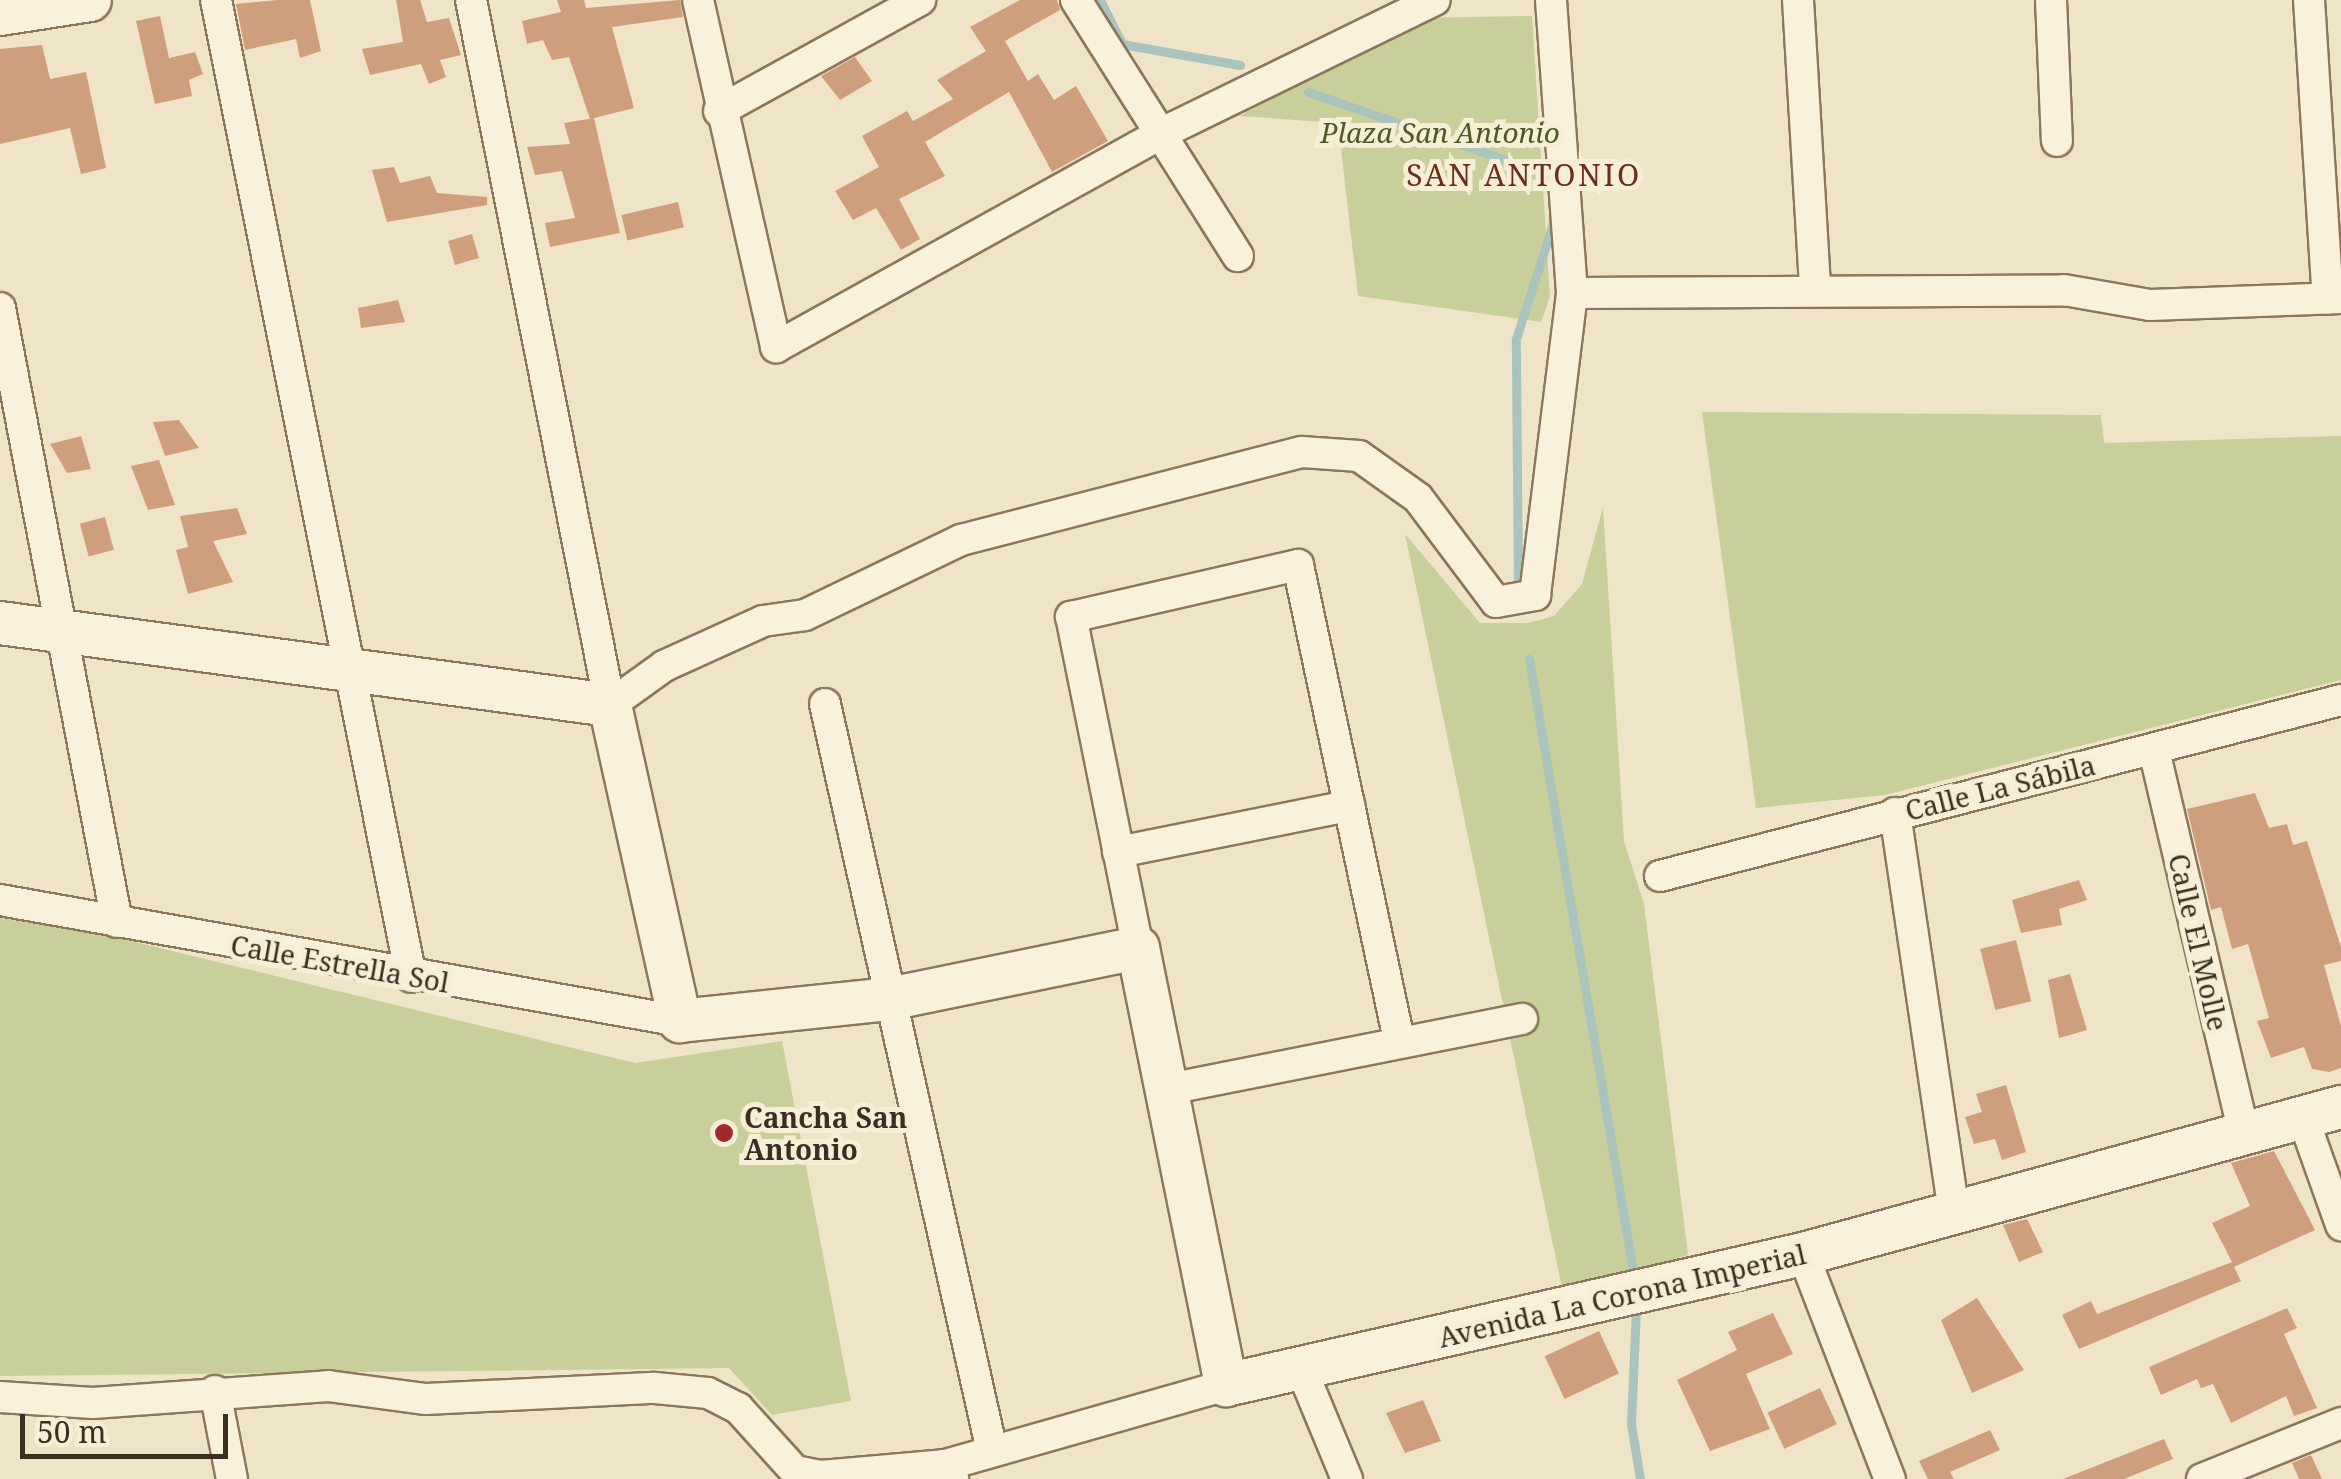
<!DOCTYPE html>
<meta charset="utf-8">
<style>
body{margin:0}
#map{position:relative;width:2341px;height:1479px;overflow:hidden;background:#f0e4c8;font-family:"Noto Serif",serif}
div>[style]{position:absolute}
.green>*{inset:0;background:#c9cf9b}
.stream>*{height:9px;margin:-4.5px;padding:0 4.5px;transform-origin:4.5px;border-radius:4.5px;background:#a9c4bc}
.building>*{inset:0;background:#cf9f7d;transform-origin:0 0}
.roads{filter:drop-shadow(2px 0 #8d765c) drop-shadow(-2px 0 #8d765c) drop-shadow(0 2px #8d765c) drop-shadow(0 -2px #8d765c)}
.street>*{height:30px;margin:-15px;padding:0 15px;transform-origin:15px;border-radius:15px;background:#faf1dc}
.secondary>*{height:42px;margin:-21px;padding:0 21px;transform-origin:21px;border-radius:21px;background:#faf1dc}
.dots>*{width:28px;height:28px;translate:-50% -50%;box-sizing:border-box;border:5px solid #f7eed8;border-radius:50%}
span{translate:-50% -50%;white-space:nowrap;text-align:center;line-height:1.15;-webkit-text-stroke:10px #f7eed8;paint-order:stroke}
.park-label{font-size:28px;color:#4d5a26;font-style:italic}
.street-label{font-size:28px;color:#3d2e20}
.poi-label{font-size:28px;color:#3d2e20;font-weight:700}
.left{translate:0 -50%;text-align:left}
.neighbourhood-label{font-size:30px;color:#6b2e1e;letter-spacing:2.5px}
.scale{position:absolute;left:20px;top:1414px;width:208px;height:45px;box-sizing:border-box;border:5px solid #3d2e20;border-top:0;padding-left:12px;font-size:30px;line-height:35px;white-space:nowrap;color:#3d2e20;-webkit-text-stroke:8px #f7eed8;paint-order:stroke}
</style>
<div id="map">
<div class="green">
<i style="clip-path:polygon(1532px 16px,1550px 297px,1541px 322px,1358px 296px,1338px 123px,1240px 116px,1419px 18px)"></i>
<i style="clip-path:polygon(1702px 412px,2101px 415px,2104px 443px,2341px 436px,2341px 680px,1885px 795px,1756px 808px)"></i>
<i style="clip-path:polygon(1603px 507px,1624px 841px,1644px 904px,1688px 1255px,1563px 1293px,1405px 534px,1480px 623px,1528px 623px,1554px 616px,1582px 584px)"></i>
<i style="clip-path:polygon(0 918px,110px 936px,635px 1063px,782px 1041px,851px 1401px,772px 1415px,729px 1368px,0 1376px)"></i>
</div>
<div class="stream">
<i style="left:1100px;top:0;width:49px;rotate:63.4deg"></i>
<i style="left:1122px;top:44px;width:120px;rotate:10.1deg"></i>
<i style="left:1308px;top:92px;width:262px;rotate:18.9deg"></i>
<i style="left:1518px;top:590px;width:251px;rotate:-90.5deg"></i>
<i style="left:1516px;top:339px;width:131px;rotate:-72.3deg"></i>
<i style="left:1529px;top:659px;width:626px;rotate:80.34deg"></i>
<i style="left:1636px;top:1309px;width:115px;rotate:92.5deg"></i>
<i style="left:1631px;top:1424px;width:56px;rotate:80.7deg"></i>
</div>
<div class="building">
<i style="clip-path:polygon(277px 0,310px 0,321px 51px,300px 58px,296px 39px,245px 50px,236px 4px)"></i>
<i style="clip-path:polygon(396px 0,420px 0,427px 22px,449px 18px,461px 55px,440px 60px,446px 77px,429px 84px,421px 64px,370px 75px,362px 49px,403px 42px)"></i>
<i style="clip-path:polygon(557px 0,584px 0,586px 8px,680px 0,683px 17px,612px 27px,634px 108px,590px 119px,569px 57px,552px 60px,543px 40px,527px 44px,522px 21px,561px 12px)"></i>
<i style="clip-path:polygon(1020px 0,1057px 0,1060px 10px,1005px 41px,1028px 81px,1038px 74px,1054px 100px,1076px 86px,1108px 141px,1052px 172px,1009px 92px,925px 142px,945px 176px,899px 199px,920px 239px,901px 250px,876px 208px,853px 220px,835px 191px,879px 167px,862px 136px,907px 111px,913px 121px,953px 99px,937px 80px,986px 51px,970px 27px)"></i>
<i style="clip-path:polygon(160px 16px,169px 58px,195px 52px,203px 74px,189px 80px,192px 96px,155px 104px,136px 21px)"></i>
<i style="clip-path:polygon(42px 45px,50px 79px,86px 72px,106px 168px,81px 174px,70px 128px,0 144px,0 49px)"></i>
<i style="clip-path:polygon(855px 57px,872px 81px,840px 100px,821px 76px)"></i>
<i style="clip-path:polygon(594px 118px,620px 233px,550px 247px,545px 223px,575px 218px,562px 171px,535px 175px,527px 147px,570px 144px,564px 123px)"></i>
<i style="clip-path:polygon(394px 167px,400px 183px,430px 176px,437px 193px,487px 197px,487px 205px,387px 222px,372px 170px)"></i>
<i style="left:678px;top:202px;width:26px;height:58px;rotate:77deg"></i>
<i style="left:472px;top:234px;width:25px;height:25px;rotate:74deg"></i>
<i style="clip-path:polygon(398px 300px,405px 322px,361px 328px,358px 308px)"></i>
<i style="clip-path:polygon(179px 420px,199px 448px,165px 456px,153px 422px)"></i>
<i style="clip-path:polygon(81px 436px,91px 469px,67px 473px,50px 444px)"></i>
<i style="clip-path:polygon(159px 460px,175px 505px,148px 510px,131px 466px)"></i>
<i style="clip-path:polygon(237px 508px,247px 534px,213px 541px,233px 582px,188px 594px,176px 550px,188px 547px,180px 516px)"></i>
<i style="left:105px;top:517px;width:34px;height:26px;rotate:75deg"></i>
<i style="clip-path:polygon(2255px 793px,2269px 828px,2287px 824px,2293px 845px,2307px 841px,2341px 947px,2341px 961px,2324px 965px,2341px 1026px,2341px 1068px,2329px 1072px,2312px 1069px,2304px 1047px,2271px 1058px,2257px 1021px,2269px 1018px,2248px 944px,2232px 949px,2221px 907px,2211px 910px,2187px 809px)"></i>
<i style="clip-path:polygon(2079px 880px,2087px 900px,2059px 909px,2062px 925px,2021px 933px,2012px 900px)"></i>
<i style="left:2016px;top:940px;width:63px;height:37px;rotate:76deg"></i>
<i style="clip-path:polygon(2070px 974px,2087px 1030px,2059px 1038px,2048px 980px)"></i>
<i style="clip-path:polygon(2006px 1085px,2026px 1152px,2002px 1160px,1995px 1139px,1974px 1144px,1965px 1117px,1982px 1112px,1976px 1094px)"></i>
<i style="clip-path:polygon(2274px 1151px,2315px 1230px,2234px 1267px,2241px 1281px,2079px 1349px,2062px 1315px,2091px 1301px,2097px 1314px,2232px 1262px,2212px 1223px,2250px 1206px,2231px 1163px)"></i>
<i style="clip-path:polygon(2027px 1219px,2043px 1252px,2019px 1262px,2003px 1225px)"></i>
<i style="clip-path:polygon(1977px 1298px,2024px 1370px,1972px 1393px,1941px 1320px)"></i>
<i style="clip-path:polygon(2287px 1308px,2297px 1328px,2284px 1334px,2317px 1408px,2294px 1416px,2286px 1396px,2231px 1423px,2213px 1384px,2201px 1388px,2197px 1379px,2161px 1395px,2149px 1367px)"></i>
<i style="clip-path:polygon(1773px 1313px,1793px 1354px,1746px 1374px,1770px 1429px,1710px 1451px,1677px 1380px,1737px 1350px,1728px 1332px)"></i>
<i style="left:1599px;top:1331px;width:47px;height:60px;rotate:65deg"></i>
<i style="left:1820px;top:1388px;width:40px;height:58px;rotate:65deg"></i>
<i style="clip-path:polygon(1423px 1400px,1441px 1441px,1405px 1453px,1386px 1413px)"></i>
<i style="clip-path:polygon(1990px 1430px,2000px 1450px,1950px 1472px,1954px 1479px,1928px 1479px,1919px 1461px)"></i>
<i style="clip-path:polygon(2164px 1439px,2173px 1459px,2124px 1479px,2063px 1479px)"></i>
<i style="clip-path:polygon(2311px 1455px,2322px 1479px,2299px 1479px,2292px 1463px)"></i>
</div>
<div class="roads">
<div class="street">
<i style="left:216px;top:0;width:996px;rotate:78.71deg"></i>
<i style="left:471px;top:0;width:719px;rotate:78.85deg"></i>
<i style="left:610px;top:705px;width:67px;rotate:-35.8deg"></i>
<i style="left:664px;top:666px;width:109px;rotate:-24.4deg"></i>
<i style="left:763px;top:621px;width:42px;rotate:-8.1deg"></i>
<i style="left:805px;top:615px;width:173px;rotate:-25.7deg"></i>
<i style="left:961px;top:540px;width:352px;rotate:-14.5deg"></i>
<i style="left:1302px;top:452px;width:57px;rotate:4deg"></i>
<i style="left:1359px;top:456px;width:72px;rotate:35.4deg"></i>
<i style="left:1418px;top:498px;width:130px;rotate:53.1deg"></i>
<i style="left:1496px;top:602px;width:40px;rotate:-10deg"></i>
<i style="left:1535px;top:595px;width:304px;rotate:-83deg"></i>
<i style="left:1572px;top:293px;width:294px;rotate:-94.1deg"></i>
<i style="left:698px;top:0;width:356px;rotate:77.3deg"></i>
<i style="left:776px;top:347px;width:435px;rotate:-29deg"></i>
<i style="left:1156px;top:136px;width:310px;rotate:-26deg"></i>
<i style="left:1076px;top:0;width:303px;rotate:57.7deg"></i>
<i style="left:1798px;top:0;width:290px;rotate:86.6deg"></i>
<i style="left:2051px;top:0;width:141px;rotate:87.6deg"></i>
<i style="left:2309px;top:0;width:299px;rotate:86.4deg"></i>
<i style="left:719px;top:111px;width:230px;rotate:-28.9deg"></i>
<i style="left:1572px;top:293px;width:492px;rotate:-0.3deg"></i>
<i style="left:2064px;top:290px;width:87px;rotate:9.9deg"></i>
<i style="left:2150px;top:305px;width:191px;rotate:-2.1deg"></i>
<i style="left:0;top:308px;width:625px;rotate:79.21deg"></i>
<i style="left:825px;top:704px;width:765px;rotate:77.4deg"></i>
<i style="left:2154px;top:750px;width:394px;rotate:76.8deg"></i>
<i style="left:1895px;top:813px;width:404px;rotate:81.6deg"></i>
<i style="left:1118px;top:852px;width:236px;rotate:-11.3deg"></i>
<i style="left:1660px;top:876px;width:703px;rotate:-14.49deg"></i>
<i style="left:0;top:900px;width:691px;rotate:10.09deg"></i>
<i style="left:1138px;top:948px;width:338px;rotate:-101.4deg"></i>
<i style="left:1071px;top:617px;width:233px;rotate:-12.9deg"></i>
<i style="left:1298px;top:565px;width:486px;rotate:78deg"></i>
<i style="left:1168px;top:1089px;width:361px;rotate:-11.2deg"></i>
<i style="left:2303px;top:1118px;width:114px;rotate:70.4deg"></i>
<i style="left:1803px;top:1254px;width:241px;rotate:68.9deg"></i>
<i style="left:1301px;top:1368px;width:120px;rotate:67.5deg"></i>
<i style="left:215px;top:1391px;width:90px;rotate:79.1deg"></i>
<i style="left:0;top:1397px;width:93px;rotate:3.7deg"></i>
<i style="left:93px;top:1403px;width:236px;rotate:-4.1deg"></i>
<i style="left:328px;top:1386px;width:99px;rotate:7.6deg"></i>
<i style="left:426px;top:1399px;width:229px;rotate:-2.8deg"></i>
<i style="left:655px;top:1388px;width:53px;rotate:5.4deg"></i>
<i style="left:708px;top:1393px;width:34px;rotate:27deg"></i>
<i style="left:738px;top:1408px;width:85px;rotate:47.9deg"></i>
<i style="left:795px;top:1471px;width:26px;rotate:11deg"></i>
<i style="left:821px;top:1476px;width:123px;rotate:-5.1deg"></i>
<i style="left:944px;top:1465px;width:17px;rotate:57deg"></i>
<i style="left:928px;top:1470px;width:310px;rotate:-15.9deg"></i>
<i style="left:2202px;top:1479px;width:150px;rotate:-21.9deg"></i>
</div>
<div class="secondary">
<i style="left:0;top:14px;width:91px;rotate:-8.8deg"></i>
<i style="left:0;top:623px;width:615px;rotate:7.66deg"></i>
<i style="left:610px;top:705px;width:324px;rotate:77.5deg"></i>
<i style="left:680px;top:1021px;width:210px;rotate:-6deg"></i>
<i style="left:889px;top:999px;width:254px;rotate:-11.6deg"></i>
<i style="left:1138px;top:948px;width:446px;rotate:78.6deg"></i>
<i style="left:1226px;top:1385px;width:592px;rotate:-12.79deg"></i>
<i style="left:1803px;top:1254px;width:558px;rotate:-15.28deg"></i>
</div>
</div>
<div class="dots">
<i style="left:724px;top:1133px;background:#9e2a2b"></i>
</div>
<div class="park-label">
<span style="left:1440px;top:132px">Plaza San Antonio</span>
</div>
<div class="street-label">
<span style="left:2000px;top:787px;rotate:-14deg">Calle La Sábila</span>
<span style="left:2199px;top:942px;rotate:77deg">Calle El Molle</span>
<span style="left:340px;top:963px;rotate:10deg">Calle Estrella Sol</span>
<span style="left:1622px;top:1295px;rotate:-13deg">Avenida La Corona Imperial</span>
</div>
<div class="poi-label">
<span class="left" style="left:744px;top:1133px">Cancha San<br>Antonio</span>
</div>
<div class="neighbourhood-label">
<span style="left:1524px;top:175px">SAN ANTONIO</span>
</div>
<div class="scale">50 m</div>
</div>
